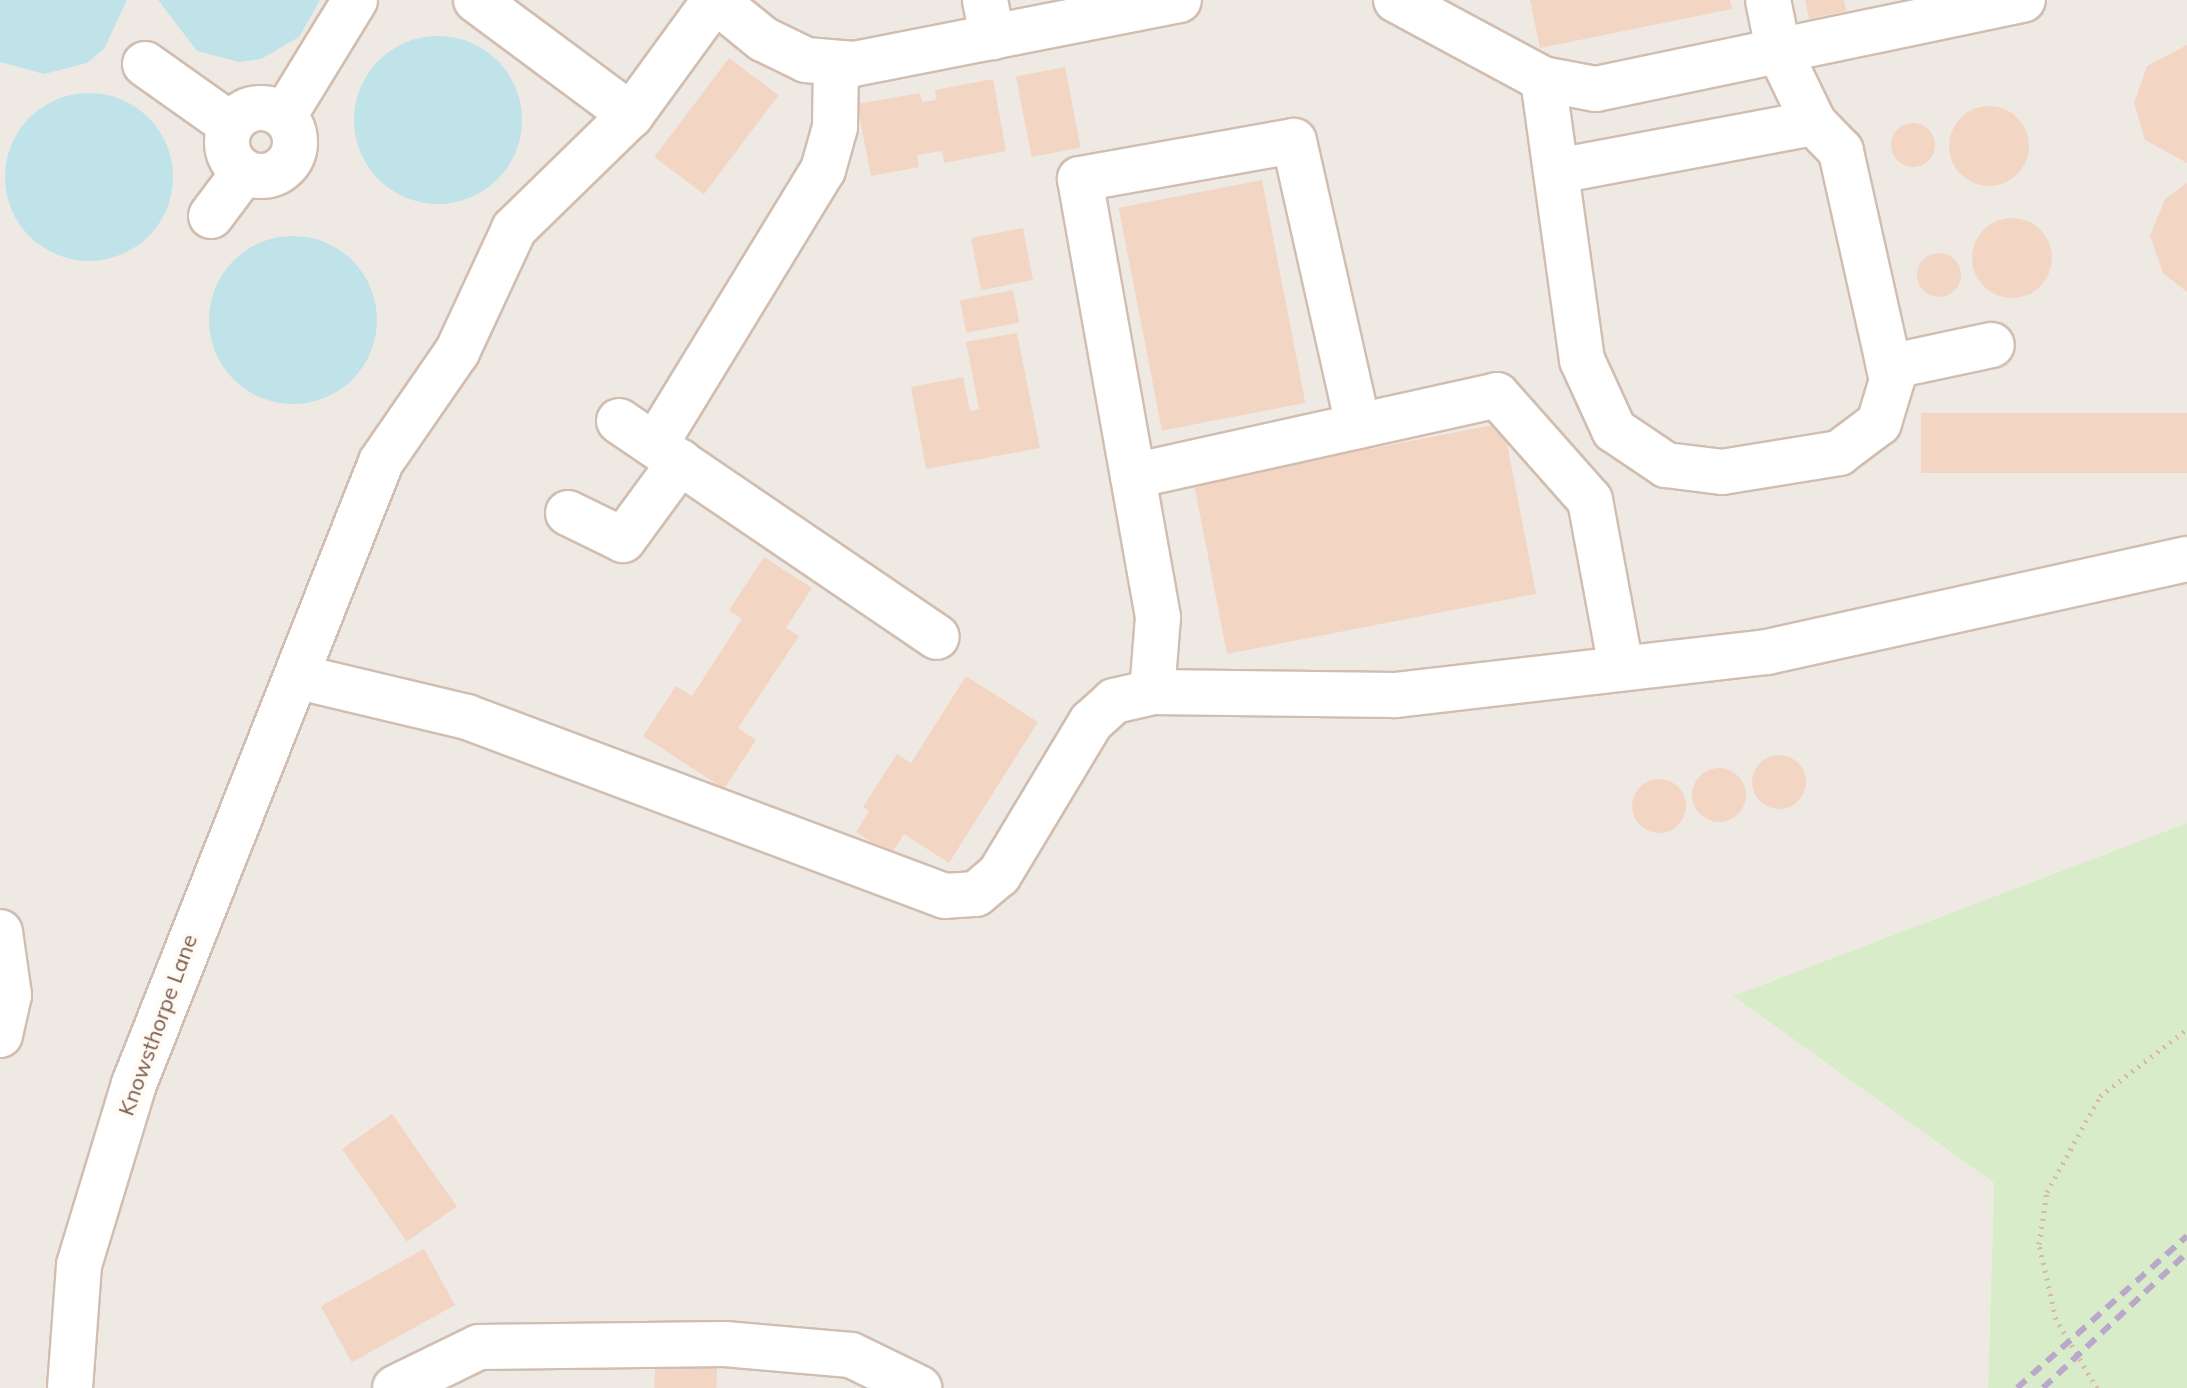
<!DOCTYPE html>
<style>
body{margin:0}
#map{position:relative;width:2187px;height:1388px;overflow:hidden;background:#fdf6ec;font-family:Mulish,sans-serif}
div>[style]{position:absolute}
.industrial>*{inset:0;background:#efe9e4}
.green>*{inset:0;background:#d8ecc9}
.water>*{inset:0;background:#bfe3e8}
.round{border-radius:50%}
.building>*{inset:0;background:#f3d5c3;transform-origin:0 0}
.path>*{height:5px;margin-top:-2.5px;transform-origin:0;background:repeating-linear-gradient(90deg,#d9b8a5 0 2px,transparent 0 8px)}
.roads{filter:drop-shadow(2px 0 #d1beb0) drop-shadow(-2px 0 #d1beb0) drop-shadow(0 2px #d1beb0) drop-shadow(0 -2px #d1beb0)}
.minor>*{height:44px;margin:-22px;padding:0 22px;transform-origin:22px;border-radius:22px;background:#fff}
.minor>.ring{margin:-22px;padding:0;box-sizing:content-box;background:none;border:44px solid #fff;border-radius:50%}
.rail>*{height:6px;margin-top:-3px;transform-origin:0;background:repeating-linear-gradient(90deg,#b9a8c9 0 12px,transparent 0 20px)}
span{translate:-50% -50%;white-space:nowrap;text-align:center;line-height:1.15;-webkit-text-stroke:7px #fffaf3;paint-order:stroke}
.street-label{font-size:22px;color:#7a5c4d}
</style>
<div id="map">
<div class="industrial">
<i style="clip-path:polygon(0 0,2187px 0,2187px 823px,1733px 996px,1994px 1183px,1988px 1388px,0 1388px)"></i>
</div>
<div class="green">
<i style="clip-path:polygon(2187px 823px,2187px 1388px,1988px 1388px,1994px 1183px,1733px 996px)"></i>
</div>
<div class="water">
<i style="clip-path:polygon(0 0,127px 0,104px 49px,87px 63px,44px 74px,0 62px)"></i>
<i style="clip-path:polygon(158px 0,320px 0,299px 37px,261px 59px,239px 62px,197px 51px)"></i>
<i class="round" style="left:354px;top:36px;width:168px;height:168px"></i>
<i class="round" style="left:5px;top:93px;width:168px;height:168px"></i>
<i class="round" style="left:209px;top:236px;width:168px;height:168px"></i>
</div>
<div class="building">
<i style="clip-path:polygon(1530px 0,1730px 0,1732px 9px,1540px 48px)"></i>
<i style="clip-path:polygon(1805px 0,1844px 0,1846px 11px,1809px 19px)"></i>
<i style="clip-path:polygon(2187px 45px,2187px 163px,2145px 140px,2134px 103px,2147px 66px)"></i>
<i style="left:729px;top:58px;width:62px;height:124px;rotate:37deg"></i>
<i style="left:1065px;top:67px;width:82px;height:50px;rotate:79deg"></i>
<i style="clip-path:polygon(993px 79px,1006px 151px,944px 163px,942px 151px,917px 155px,919px 167px,871px 176px,857px 104px,920px 93px,922px 102px,936px 100px,935px 90px)"></i>
<i class="round" style="left:1949px;top:106px;width:80px;height:80px"></i>
<i class="round" style="left:1891px;top:123px;width:44px;height:44px"></i>
<i style="left:1262px;top:180px;width:227px;height:146px;rotate:79deg"></i>
<i style="clip-path:polygon(2187px 183px,2187px 292px,2163px 273px,2150px 236px,2165px 199px)"></i>
<i class="round" style="left:1972px;top:218px;width:80px;height:80px"></i>
<i style="left:1023px;top:228px;width:53px;height:53px;rotate:79deg"></i>
<i class="round" style="left:1917px;top:253px;width:44px;height:44px"></i>
<i style="left:1013px;top:290px;width:33px;height:54px;rotate:79deg"></i>
<i style="clip-path:polygon(1017px 333px,1040px 448px,926px 469px,911px 387px,963px 377px,970px 411px,979px 409px,966px 342px)"></i>
<i style="left:2187px;top:413px;width:60px;height:266px;rotate:90deg"></i>
<i style="left:1503px;top:423px;width:174px;height:315px;rotate:79deg"></i>
<i style="clip-path:polygon(764px 557px,812px 588px,786px 628px,799px 636px,738px 728px,756px 740px,724px 789px,643px 736px,676px 686px,692px 696px,742px 619px,729px 610px)"></i>
<i style="clip-path:polygon(966px 676px,1038px 722px,949px 863px,904px 834px,891px 854px,856px 832px,869px 811px,863px 807px,897px 754px,911px 763px)"></i>
<i class="round" style="left:1752px;top:755px;width:54px;height:54px"></i>
<i class="round" style="left:1692px;top:768px;width:54px;height:54px"></i>
<i class="round" style="left:1632px;top:779px;width:54px;height:54px"></i>
<i style="left:392px;top:1114px;width:113px;height:61px;rotate:55deg"></i>
<i style="left:424px;top:1249px;width:64px;height:118px;rotate:61deg"></i>
<i style="left:655px;top:1360px;width:62px;height:28px;rotate:1deg"></i>
</div>
<div class="path">
<i style="left:2097px;top:1388px;width:80px;rotate:-120.7deg"></i>
<i style="left:2056px;top:1319px;width:77px;rotate:-102.8deg"></i>
<i style="left:2039px;top:1244px;width:53px;rotate:-81.3deg"></i>
<i style="left:2047px;top:1192px;width:110px;rotate:-61.1deg"></i>
<i style="left:2100px;top:1096px;width:110px;rotate:-37.6deg"></i>
</div>
<div class="roads">
<div class="minor">
<i style="left:476px;top:0;width:193px;rotate:36.6deg"></i>
<i style="left:715px;top:0;width:62px;rotate:39.1deg"></i>
<i style="left:763px;top:39px;width:48px;rotate:26deg"></i>
<i style="left:806px;top:60px;width:48px;rotate:4.8deg"></i>
<i style="left:854px;top:64px;width:331px;rotate:-11.1deg"></i>
<i style="left:985px;top:0;width:38px;rotate:79deg"></i>
<i style="left:1396px;top:0;width:167px;rotate:28.3deg"></i>
<i style="left:1543px;top:79px;width:54px;rotate:10.7deg"></i>
<i style="left:1596px;top:89px;width:436px;rotate:-11.8deg"></i>
<i style="left:145px;top:64px;width:105px;rotate:35.3deg"></i>
<i style="left:1543px;top:79px;width:284px;rotate:82.1deg"></i>
<i style="left:1582px;top:360px;width:77px;rotate:65.4deg"></i>
<i style="left:1614px;top:430px;width:63px;rotate:33.9deg"></i>
<i style="left:1666px;top:465px;width:56px;rotate:7.1deg"></i>
<i style="left:1722px;top:472px;width:119px;rotate:-9.2deg"></i>
<i style="left:1839px;top:453px;width:50px;rotate:-36.9deg"></i>
<i style="left:1879px;top:423px;width:45px;rotate:-73.2deg"></i>
<i style="left:1892px;top:380px;width:235px;rotate:-102.6deg"></i>
<i style="left:1841px;top:151px;width:39px;rotate:-134deg"></i>
<i style="left:1814px;top:123px;width:82px;rotate:-115.9deg"></i>
<i style="left:1778px;top:49px;width:50px;rotate:-101.5deg"></i>
<i class="ring" style="left:227px;top:108px;width:24px;height:24px"></i>
<i style="left:284px;top:116px;width:136px;rotate:-58.5deg"></i>
<i style="left:1557px;top:171px;width:261px;rotate:-10.6deg"></i>
<i style="left:211px;top:216px;width:55px;rotate:-53.1deg"></i>
<i style="left:1889px;top:367px;width:105px;rotate:-12.1deg"></i>
<i style="left:619px;top:421px;width:384px;rotate:34.2deg"></i>
<i style="left:655px;top:445px;width:322px;rotate:-58.6deg"></i>
<i style="left:823px;top:170px;width:45px;rotate:-74.4deg"></i>
<i style="left:835px;top:127px;width:64px;rotate:-89.1deg"></i>
<i style="left:1133px;top:476px;width:373px;rotate:-12.5deg"></i>
<i style="left:1497px;top:395px;width:140px;rotate:48.5deg"></i>
<i style="left:1590px;top:500px;width:171px;rotate:79.5deg"></i>
<i style="left:568px;top:513px;width:61px;rotate:26.1deg"></i>
<i style="left:623px;top:540px;width:97px;rotate:-53.8deg"></i>
<i style="left:299px;top:677px;width:173px;rotate:13.4deg"></i>
<i style="left:467px;top:717px;width:510px;rotate:20.53deg"></i>
<i style="left:945px;top:896px;width:31px;rotate:-4deg"></i>
<i style="left:976px;top:894px;width:30px;rotate:-40deg"></i>
<i style="left:999px;top:875px;width:179px;rotate:-59deg"></i>
<i style="left:1091px;top:722px;width:31px;rotate:-42deg"></i>
<i style="left:1114px;top:701px;width:39px;rotate:-13deg"></i>
<i style="left:1152px;top:692px;width:243px;rotate:0.7deg"></i>
<i style="left:1395px;top:695px;width:374px;rotate:-6.6deg"></i>
<i style="left:1767px;top:652px;width:430px;rotate:-12.5deg"></i>
<i style="left:1152px;top:692px;width:75px;rotate:-85.4deg"></i>
<i style="left:1158px;top:617px;width:445px;rotate:-100.1deg"></i>
<i style="left:1080px;top:179px;width:217px;rotate:-10.1deg"></i>
<i style="left:1294px;top:141px;width:292px;rotate:77.3deg"></i>
<i style="left:0;top:932px;width:64px;rotate:81.9deg"></i>
<i style="left:9px;top:995px;width:41px;rotate:102.7deg"></i>
<i style="left:70px;top:1388px;width:123px;rotate:-85.8deg"></i>
<i style="left:79px;top:1265px;width:189px;rotate:-73.1deg"></i>
<i style="left:134px;top:1084px;width:669px;rotate:-68.34deg"></i>
<i style="left:381px;top:462px;width:134px;rotate:-55.4deg"></i>
<i style="left:457px;top:352px;width:136px;rotate:-65.1deg"></i>
<i style="left:514px;top:229px;width:163px;rotate:-44.3deg"></i>
<i style="left:631px;top:115px;width:142px;rotate:-53.9deg"></i>
<i style="left:395px;top:1388px;width:93px;rotate:-26deg"></i>
<i style="left:479px;top:1347px;width:246px;rotate:-0.7deg"></i>
<i style="left:725px;top:1344px;width:126px;rotate:5deg"></i>
<i style="left:851px;top:1355px;width:76px;rotate:25.9deg"></i>
</div>
</div>
<div class="rail">
<i style="left:2017px;top:1388px;width:228px;rotate:-41.8deg"></i>
<i style="left:2043px;top:1388px;width:197px;rotate:-43.2deg"></i>
</div>
<div class="street-label">
<span style="left:158px;top:1025px;rotate:-70deg">Knowsthorpe Lane</span>
</div>
</div>
